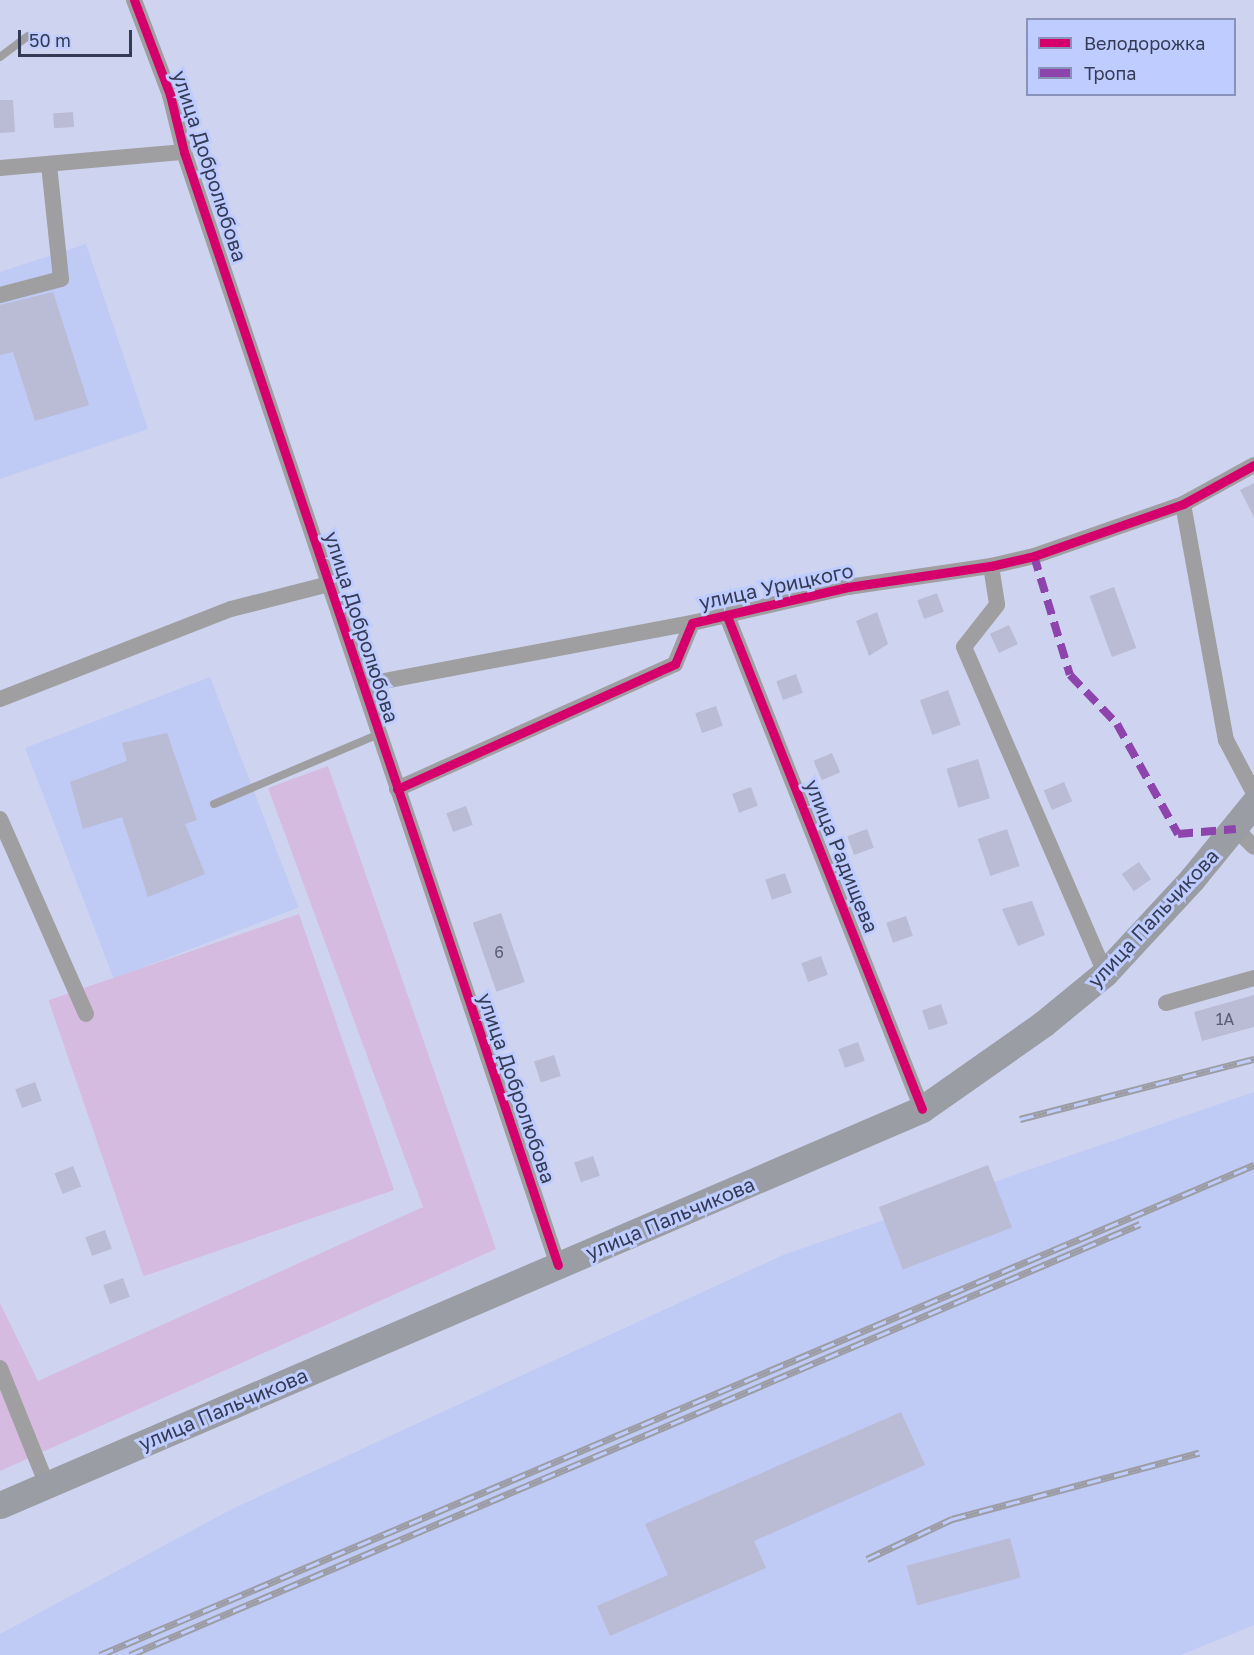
<!DOCTYPE html>
<meta charset="utf-8">
<style>
body{margin:0}
#map{position:relative;width:1254px;height:1655px;overflow:hidden;background:#ced4f0;font-family:"Golos Text",sans-serif}
div>[style]{position:absolute}
.built>*{inset:0;background:#bfcaf5;transform-origin:0 0}
.green>*{inset:0;background:#d6bbe0;transform-origin:0 0}
.building>*{inset:0;background:#babbd4;transform-origin:0 0}
.service>*{height:8px;margin:-4px;padding:0 4px;transform-origin:4px;border-radius:4px;background:#9f9ea1}
.minor>*{height:16px;margin:-8px;padding:0 8px;transform-origin:8px;border-radius:8px;background:#9f9ea1}
.primary>*{height:27px;margin:-13.5px;padding:0 13.5px;transform-origin:13.5px;border-radius:13.5px;background:#9b9da4}
.rail>*{height:7px;margin-top:-3.5px;transform-origin:0;background:repeating-linear-gradient(90deg,#bfccff 0 14px,#9c9da4 0 28px);box-sizing:border-box;border-block:2px solid #9c9da4}
.quiet>*{height:8px;margin-top:-4px;transform-origin:0;background:repeating-linear-gradient(90deg,#8e44ad 0 15px,transparent 0 23px)}
.cycleway>*{height:9px;margin:-4.5px;padding:0 4.5px;transform-origin:4.5px;border-radius:4.5px;background:#d6006c}
span{translate:-50% -50%;white-space:nowrap;text-align:center;line-height:1.15;-webkit-text-stroke:6px #bfccff;paint-order:stroke}
.number-label{font-size:16px;color:#585d77}
.number-label span{-webkit-text-stroke-width:0}
.street-label{font-size:20px;color:#353b55}
.legend{position:absolute;left:1026px;top:18px;width:210px;height:78px;box-sizing:border-box;background:#bfccff;border:2px solid #8892bb;margin:0;padding:8px 10px;list-style:none;font-size:18px;color:#353b55}
.legend li{display:flex;align-items:center;gap:12px;height:30px}
.legend b{width:30px;border:2px solid #8892bb}
.scale{position:absolute;left:18px;top:30px;width:114px;height:27px;box-sizing:border-box;border:3px solid #353b55;border-top:0;padding-left:8px;font-size:18px;line-height:21px;white-space:nowrap;color:#353b55;-webkit-text-stroke:4px #bfccff;paint-order:stroke}
</style>
<div id="map">
<div class="built">
<i style="clip-path:polygon(86px 244px,148px 429px,0 479px,0 272px)"></i>
<i style="left:210px;top:677px;width:247px;height:198px;rotate:69deg"></i>
<i style="clip-path:polygon(1254px 1092px,1254px 1625px,1181px 1655px,0 1655px,0 1634px,232px 1509px,783px 1255px)"></i>
</div>
<div class="green">
<i style="clip-path:polygon(328px 766px,496px 1249px,0 1471px,0 1303px,38px 1381px,423px 1207px,268px 788px)"></i>
<i style="left:299px;top:914px;width:292px;height:265px;rotate:71deg"></i>
</div>
<div class="building">
<i style="clip-path:polygon(0 100px,13px 100px,15px 132px,0 133px)"></i>
<i style="left:73px;top:112px;width:15px;height:20px;rotate:86deg"></i>
<i style="clip-path:polygon(53px 292px,89px 405px,35px 421px,13px 352px,0 355px,0 305px)"></i>
<i style="clip-path:polygon(1254px 483px,1254px 517px,1240px 490px)"></i>
<i style="left:1114px;top:587px;width:65px;height:26px;rotate:70deg"></i>
<i style="left:937px;top:593px;width:20px;height:21px;rotate:70deg"></i>
<i style="clip-path:polygon(877px 612px,888px 644px,869px 656px,856px 621px)"></i>
<i style="left:1009px;top:625px;width:21px;height:21px;rotate:65deg"></i>
<i style="left:796px;top:674px;width:20px;height:21px;rotate:70deg"></i>
<i style="left:948px;top:690px;width:37px;height:30px;rotate:70deg"></i>
<i style="left:716px;top:706px;width:21px;height:22px;rotate:71deg"></i>
<i style="clip-path:polygon(167px 733px,197px 820px,185px 824px,205px 874px,148px 897px,122px 817px,83px 829px,70px 782px,127px 761px,122px 743px)"></i>
<i style="left:832px;top:753px;width:21px;height:20px;rotate:67deg"></i>
<i style="left:978px;top:759px;width:41px;height:33px;rotate:73deg"></i>
<i style="left:1064px;top:782px;width:21px;height:22px;rotate:67deg"></i>
<i style="left:751px;top:787px;width:20px;height:20px;rotate:70deg"></i>
<i style="left:466px;top:806px;width:20px;height:21px;rotate:70deg"></i>
<i style="left:867px;top:829px;width:20px;height:21px;rotate:70deg"></i>
<i style="left:1007px;top:829px;width:39px;height:31px;rotate:71deg"></i>
<i style="left:1139px;top:862px;width:21px;height:21px;rotate:55deg"></i>
<i style="left:785px;top:873px;width:21px;height:21px;rotate:71deg"></i>
<i style="clip-path:polygon(1032px 901px,1045px 935px,1018px 946px,1002px 909px)"></i>
<i style="left:501px;top:913px;width:73px;height:30px;rotate:71deg"></i>
<i style="left:906px;top:916px;width:21px;height:21px;rotate:71deg"></i>
<i style="left:821px;top:956px;width:20px;height:21px;rotate:70deg"></i>
<i style="clip-path:polygon(1254px 995px,1254px 1027px,1202px 1041px,1194px 1012px)"></i>
<i style="left:941px;top:1004px;width:21px;height:20px;rotate:71deg"></i>
<i style="left:858px;top:1042px;width:20px;height:21px;rotate:70deg"></i>
<i style="left:554px;top:1055px;width:22px;height:21px;rotate:72deg"></i>
<i style="left:35px;top:1082px;width:20px;height:21px;rotate:70deg"></i>
<i style="left:593px;top:1156px;width:21px;height:20px;rotate:71deg"></i>
<i style="left:988px;top:1165px;width:67px;height:117px;rotate:69deg"></i>
<i style="left:73px;top:1166px;width:22px;height:20px;rotate:68deg"></i>
<i style="left:105px;top:1230px;width:20px;height:21px;rotate:70deg"></i>
<i style="left:123px;top:1278px;width:20px;height:21px;rotate:70deg"></i>
<i style="clip-path:polygon(901px 1412px,925px 1465px,754px 1541px,766px 1568px,610px 1636px,597px 1606px,668px 1575px,645px 1524px)"></i>
<i style="left:1010px;top:1538px;width:41px;height:107px;rotate:75deg"></i>
</div>
<div class="service">
<i style="left:0;top:57px;width:35px;rotate:-37deg"></i>
<i style="left:214px;top:804px;width:179px;rotate:-23deg"></i>
</div>
<div class="minor">
<i style="left:134px;top:0;width:102px;rotate:69.2deg"></i>
<i style="left:170px;top:95px;width:59px;rotate:76.2deg"></i>
<i style="left:184px;top:152px;width:1174px;rotate:71.43deg"></i>
<i style="left:0;top:168px;width:185px;rotate:-5deg"></i>
<i style="left:0;top:295px;width:63px;rotate:-14.7deg"></i>
<i style="left:61px;top:279px;width:116px;rotate:-96deg"></i>
<i style="left:1183px;top:504px;width:240px;rotate:79.7deg"></i>
<i style="left:1226px;top:740px;width:60px;rotate:62.2deg"></i>
<i style="left:991px;top:566px;width:39px;rotate:81deg"></i>
<i style="left:997px;top:605px;width:53px;rotate:128.2deg"></i>
<i style="left:964px;top:647px;width:355px;rotate:66.6deg"></i>
<i style="left:727px;top:616px;width:530px;rotate:68.42deg"></i>
<i style="left:363px;top:685px;width:335px;rotate:-10.7deg"></i>
<i style="left:0;top:699px;width:248px;rotate:-21.3deg"></i>
<i style="left:231px;top:609px;width:101px;rotate:-14.3deg"></i>
<i style="left:397px;top:789px;width:305px;rotate:-24.2deg"></i>
<i style="left:675px;top:664px;width:44px;rotate:-67.5deg"></i>
<i style="left:692px;top:623px;width:160px;rotate:-13deg"></i>
<i style="left:848px;top:587px;width:145px;rotate:-8.4deg"></i>
<i style="left:991px;top:566px;width:44px;rotate:-13.1deg"></i>
<i style="left:1034px;top:556px;width:158px;rotate:-19.2deg"></i>
<i style="left:1183px;top:504px;width:81px;rotate:-28.8deg"></i>
<i style="left:0;top:819px;width:213px;rotate:66.2deg"></i>
<i style="left:1236px;top:829px;width:25px;rotate:45deg"></i>
<i style="left:1166px;top:1003px;width:91px;rotate:-15.9deg"></i>
<i style="left:0;top:1368px;width:126px;rotate:68.1deg"></i>
</div>
<div class="primary">
<i style="left:0;top:1505px;width:1003px;rotate:-23.24deg"></i>
<i style="left:922px;top:1109px;width:148px;rotate:-35.1deg"></i>
<i style="left:1043px;top:1024px;width:80px;rotate:-39.4deg"></i>
<i style="left:1105px;top:973px;width:128px;rotate:-47.2deg"></i>
<i style="left:1192px;top:879px;width:98px;rotate:-50.8deg"></i>
</div>
<div class="rail">
<i style="left:1020px;top:1119px;width:242px;rotate:-14.4deg"></i>
<i style="left:867px;top:1559px;width:94px;rotate:-25.2deg"></i>
<i style="left:952px;top:1519px;width:256px;rotate:-15deg"></i>
<i style="left:100px;top:1655px;width:1254px;rotate:-23.01deg"></i>
<i style="left:130px;top:1655px;width:1098px;rotate:-23.11deg"></i>
</div>
<div class="quiet">
<i style="left:1034px;top:556px;width:124px;rotate:73.2deg"></i>
<i style="left:1070px;top:675px;width:68px;rotate:46.2deg"></i>
<i style="left:1117px;top:724px;width:126px;rotate:61deg"></i>
<i style="left:1178px;top:834px;width:58px;rotate:-4.9deg"></i>
</div>
<div class="cycleway">
<i style="left:134px;top:0;width:102px;rotate:69.2deg"></i>
<i style="left:170px;top:95px;width:59px;rotate:76.2deg"></i>
<i style="left:184px;top:152px;width:1174px;rotate:71.43deg"></i>
<i style="left:727px;top:616px;width:530px;rotate:68.42deg"></i>
<i style="left:397px;top:789px;width:305px;rotate:-24.2deg"></i>
<i style="left:675px;top:664px;width:44px;rotate:-67.5deg"></i>
<i style="left:692px;top:623px;width:160px;rotate:-13deg"></i>
<i style="left:848px;top:587px;width:145px;rotate:-8.4deg"></i>
<i style="left:991px;top:566px;width:44px;rotate:-13.1deg"></i>
<i style="left:1034px;top:556px;width:158px;rotate:-19.2deg"></i>
<i style="left:1183px;top:504px;width:81px;rotate:-28.8deg"></i>
</div>
<div class="number-label">
<span style="left:499px;top:952px">6</span>
<span style="left:1225px;top:1019px">1А</span>
</div>
<div class="street-label">
<span style="left:210px;top:166px;rotate:72deg">улица Добролюбова</span>
<span style="left:776px;top:586px;rotate:-12deg">улица Урицкого</span>
<span style="left:362px;top:627px;rotate:72deg">улица Добролюбова</span>
<span style="left:842px;top:856px;rotate:68deg">улица Радищева</span>
<span style="left:1153px;top:918px;rotate:-47deg">улица Пальчикова</span>
<span style="left:517px;top:1088px;rotate:71deg">улица Добролюбова</span>
<span style="left:670px;top:1218px;rotate:-23deg">улица Пальчикова</span>
<span style="left:223px;top:1409px;rotate:-23deg">улица Пальчикова</span>
</div>
<ul class="legend">
<li><b style="height:8px;background:#d6006c"></b>Велодорожка</li>
<li><b style="height:8px;background:#8e44ad"></b>Тропа</li>
</ul>
<div class="scale">50 m</div>
</div>
